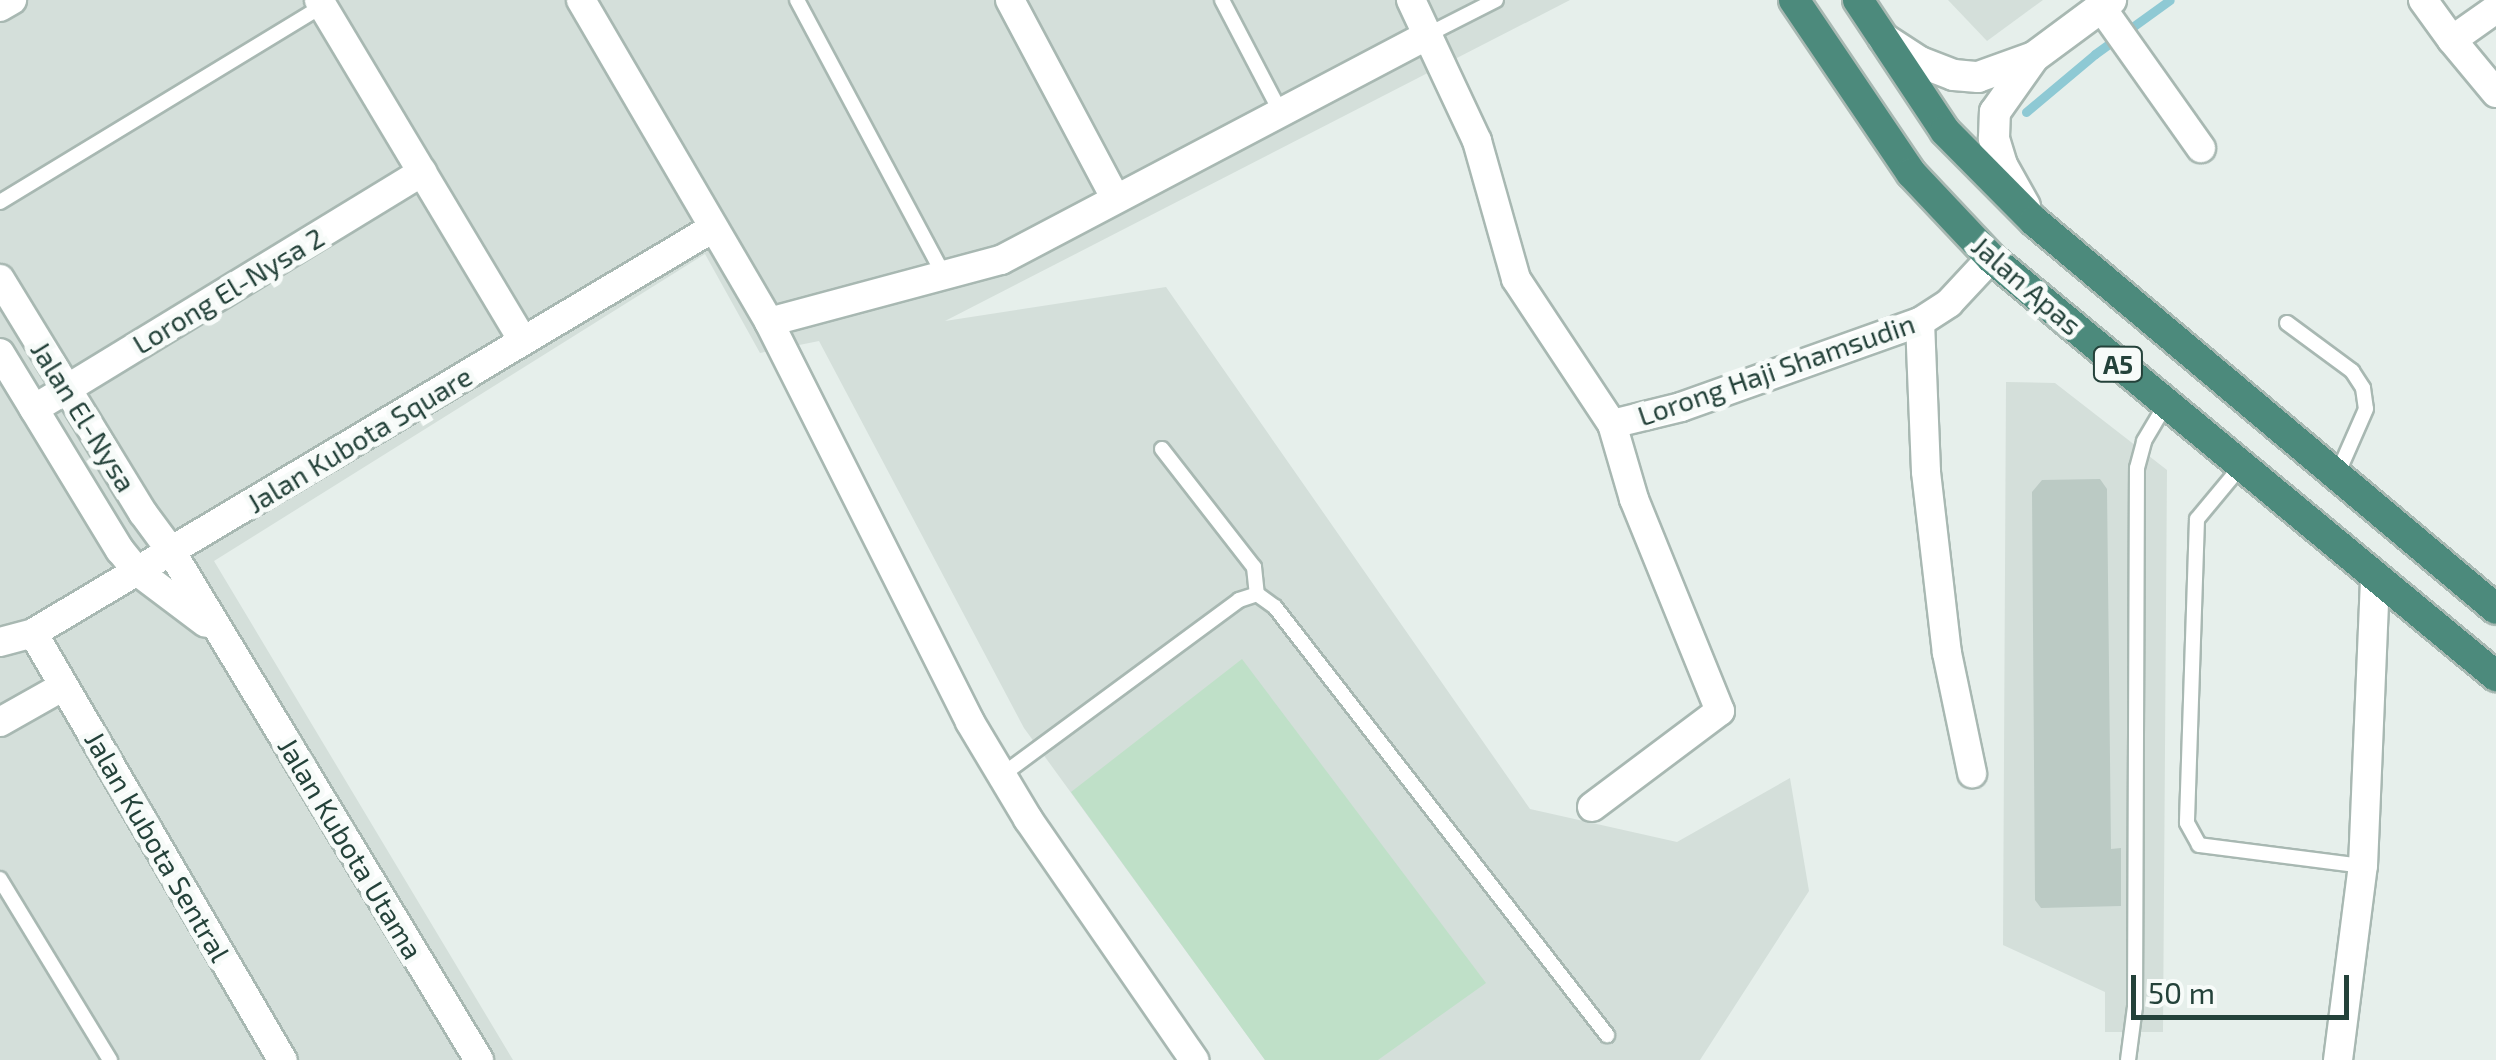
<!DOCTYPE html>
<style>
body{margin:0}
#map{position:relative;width:2496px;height:1060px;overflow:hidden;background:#e6efeb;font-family:"Exo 2",sans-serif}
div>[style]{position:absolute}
.built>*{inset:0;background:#d4dfda}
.green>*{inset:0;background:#bfe0c8}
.stream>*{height:9px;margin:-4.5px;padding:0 4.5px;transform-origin:4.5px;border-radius:4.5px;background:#8ec9d4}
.building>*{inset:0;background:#bbcac4}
.roads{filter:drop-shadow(2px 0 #a8b8b2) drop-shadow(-2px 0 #a8b8b2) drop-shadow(0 2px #a8b8b2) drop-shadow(0 -2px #a8b8b2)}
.service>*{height:14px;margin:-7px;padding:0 7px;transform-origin:7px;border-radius:7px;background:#fff}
.minor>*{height:28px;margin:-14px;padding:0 14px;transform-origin:14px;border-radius:14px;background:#fff}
.tertiary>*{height:30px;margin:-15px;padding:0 15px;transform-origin:15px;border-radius:15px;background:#fff}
.trunk>*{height:30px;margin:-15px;padding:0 15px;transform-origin:15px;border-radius:15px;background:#4c8a7c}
span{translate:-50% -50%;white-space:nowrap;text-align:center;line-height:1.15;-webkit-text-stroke:10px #f7fbf9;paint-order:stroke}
.shield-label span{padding:2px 8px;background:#f7fbf9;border:2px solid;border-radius:8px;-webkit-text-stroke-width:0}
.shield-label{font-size:25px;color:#24423a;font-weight:700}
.street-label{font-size:28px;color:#24423a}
.scale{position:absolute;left:2131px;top:975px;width:218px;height:45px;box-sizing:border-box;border:5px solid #24423a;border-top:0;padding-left:12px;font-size:30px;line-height:35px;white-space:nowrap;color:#24423a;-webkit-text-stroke:8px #f7fbf9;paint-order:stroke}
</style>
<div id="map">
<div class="built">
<i style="clip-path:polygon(0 0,1570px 0,945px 321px,1166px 287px,1530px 809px,1677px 842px,1790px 778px,1809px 891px,1700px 1060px,1265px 1060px,1024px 728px,819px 341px,760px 353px,705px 254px,214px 561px,513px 1060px,0 1060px)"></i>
<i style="clip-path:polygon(1948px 0,2043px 0,1987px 41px)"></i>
<i style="clip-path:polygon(2006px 382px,2055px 383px,2167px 470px,2163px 1032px,2105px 1032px,2105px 992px,2003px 945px)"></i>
</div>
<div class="green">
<i style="clip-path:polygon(1242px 659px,1486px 983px,1378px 1060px,1265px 1060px,1071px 792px)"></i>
</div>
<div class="stream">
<i style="left:2026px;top:112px;width:90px;rotate:-40deg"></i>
<i style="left:2095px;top:54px;width:92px;rotate:-35.8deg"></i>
</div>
<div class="building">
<i style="clip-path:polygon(2100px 479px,2107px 489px,2111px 849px,2121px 848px,2121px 906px,2041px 908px,2035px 900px,2032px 492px,2042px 480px)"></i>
</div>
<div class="roads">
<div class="service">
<i style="left:797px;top:0;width:314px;rotate:61.9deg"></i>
<i style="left:1222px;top:0;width:127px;rotate:62.4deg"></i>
<i style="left:1429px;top:34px;width:75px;rotate:-26.9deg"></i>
<i style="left:0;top:202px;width:377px;rotate:-31.3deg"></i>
<i style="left:2287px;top:323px;width:81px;rotate:36.4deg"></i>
<i style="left:2352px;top:371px;width:20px;rotate:57deg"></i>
<i style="left:2363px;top:388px;width:21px;rotate:82deg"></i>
<i style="left:2366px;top:409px;width:72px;rotate:113.7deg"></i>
<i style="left:1162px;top:449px;width:150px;rotate:52.1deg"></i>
<i style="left:1254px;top:567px;width:27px;rotate:84deg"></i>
<i style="left:2242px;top:465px;width:70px;rotate:129.8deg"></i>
<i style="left:2197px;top:519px;width:304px;rotate:91.9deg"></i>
<i style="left:2187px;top:823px;width:25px;rotate:61deg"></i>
<i style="left:2199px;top:845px;width:165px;rotate:7.3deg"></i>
<i style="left:1002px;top:775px;width:295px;rotate:-36.4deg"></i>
<i style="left:1239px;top:600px;width:19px;rotate:-18deg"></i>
<i style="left:1257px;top:594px;width:22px;rotate:36deg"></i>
<i style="left:1275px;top:607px;width:542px;rotate:52.2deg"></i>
<i style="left:0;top:879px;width:212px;rotate:58.7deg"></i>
<i style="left:2128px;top:1060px;width:53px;rotate:-82.5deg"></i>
<i style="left:2135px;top:1007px;width:539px;rotate:-89.79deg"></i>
<i style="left:2137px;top:468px;width:28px;rotate:-75deg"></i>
<i style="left:2144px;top:441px;width:43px;rotate:-59.3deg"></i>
</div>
<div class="minor">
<i style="left:319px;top:0;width:397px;rotate:59.1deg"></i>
<i style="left:581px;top:0;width:373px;rotate:59.7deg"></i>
<i style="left:769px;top:322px;width:448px;rotate:63.3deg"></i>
<i style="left:970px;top:722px;width:113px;rotate:59.1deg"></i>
<i style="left:1028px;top:819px;width:293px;rotate:55.4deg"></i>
<i style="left:1010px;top:0;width:225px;rotate:62deg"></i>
<i style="left:1411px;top:0;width:156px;rotate:64.9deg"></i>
<i style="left:1477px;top:141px;width:143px;rotate:74.2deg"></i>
<i style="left:1516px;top:279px;width:174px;rotate:56.5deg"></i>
<i style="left:1612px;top:424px;width:71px;rotate:-13.8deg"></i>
<i style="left:1681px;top:407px;width:254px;rotate:-19.6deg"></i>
<i style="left:1920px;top:322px;width:35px;rotate:-33deg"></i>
<i style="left:1949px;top:303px;width:62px;rotate:-47deg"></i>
<i style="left:2423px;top:0;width:49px;rotate:54.1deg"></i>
<i style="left:2452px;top:40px;width:54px;rotate:-35.2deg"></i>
<i style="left:0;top:7px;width:14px;rotate:-30deg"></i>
<i style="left:2101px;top:7px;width:173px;rotate:54.7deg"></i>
<i style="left:2452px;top:40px;width:69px;rotate:50.3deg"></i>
<i style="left:0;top:279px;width:274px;rotate:58.6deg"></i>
<i style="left:143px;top:513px;width:47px;rotate:53.6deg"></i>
<i style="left:171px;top:551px;width:595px;rotate:58.82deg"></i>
<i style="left:769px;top:322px;width:240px;rotate:-15deg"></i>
<i style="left:1001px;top:260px;width:484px;rotate:-27.8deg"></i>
<i style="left:1920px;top:322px;width:150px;rotate:87.7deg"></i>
<i style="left:1926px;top:472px;width:182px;rotate:83.4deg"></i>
<i style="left:1947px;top:653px;width:123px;rotate:78.2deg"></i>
<i style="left:0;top:353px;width:231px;rotate:58.7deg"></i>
<i style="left:120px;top:550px;width:27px;rotate:51deg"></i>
<i style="left:137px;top:571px;width:86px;rotate:37deg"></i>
<i style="left:34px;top:409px;width:455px;rotate:-31.4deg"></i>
<i style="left:33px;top:633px;width:495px;rotate:59.7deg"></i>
<i style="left:0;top:642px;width:34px;rotate:-15deg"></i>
<i style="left:33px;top:633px;width:791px;rotate:-30.78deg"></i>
<i style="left:0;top:722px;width:73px;rotate:-29.4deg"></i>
<i style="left:1592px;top:807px;width:160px;rotate:-36.9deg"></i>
<i style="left:1720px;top:711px;width:229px;rotate:-112.1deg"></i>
<i style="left:1634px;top:499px;width:78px;rotate:-106.3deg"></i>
<i style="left:2338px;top:1060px;width:196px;rotate:-82.7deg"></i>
<i style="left:2363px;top:866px;width:289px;rotate:-87.6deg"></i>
</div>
<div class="tertiary">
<i style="left:1883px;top:38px;width:44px;rotate:33deg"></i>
<i style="left:1920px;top:62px;width:36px;rotate:21deg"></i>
<i style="left:1954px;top:75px;width:24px;rotate:5deg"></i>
<i style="left:1978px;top:77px;width:59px;rotate:-19.7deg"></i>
<i style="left:2025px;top:206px;width:47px;rotate:-119.3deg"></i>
<i style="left:2002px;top:165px;width:28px;rotate:-107deg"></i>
<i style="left:1994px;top:138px;width:26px;rotate:-88deg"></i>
<i style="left:1995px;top:112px;width:67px;rotate:-54.7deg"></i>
<i style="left:2034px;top:57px;width:96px;rotate:-36.5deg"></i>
</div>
<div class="trunk">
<i style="left:1794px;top:0;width:209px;rotate:55.9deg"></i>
<i style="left:1911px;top:173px;width:117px;rotate:46.7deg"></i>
<i style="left:1991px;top:258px;width:656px;rotate:39.62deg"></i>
<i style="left:1858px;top:0;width:157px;rotate:56.4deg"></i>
<i style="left:1945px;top:131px;width:127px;rotate:45.3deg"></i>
<i style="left:2034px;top:221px;width:603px;rotate:40.02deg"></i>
</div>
</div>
<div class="shield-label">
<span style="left:2118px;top:364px">A5</span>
</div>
<div class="street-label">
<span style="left:2027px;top:285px;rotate:41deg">Jalan Apas</span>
<span style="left:228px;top:290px;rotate:-31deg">Lorong El-Nysa 2</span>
<span style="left:1776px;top:369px;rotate:-19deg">Lorong Haji Shamsudin</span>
<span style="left:84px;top:416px;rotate:58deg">Jalan El-Nysa</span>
<span style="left:359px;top:439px;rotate:-31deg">Jalan Kubota Square</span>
<span style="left:158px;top:846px;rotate:60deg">Jalan Kubota Sentral</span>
<span style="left:351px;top:848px;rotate:59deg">Jalan Kubota Utama</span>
</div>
<div class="scale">50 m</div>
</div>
